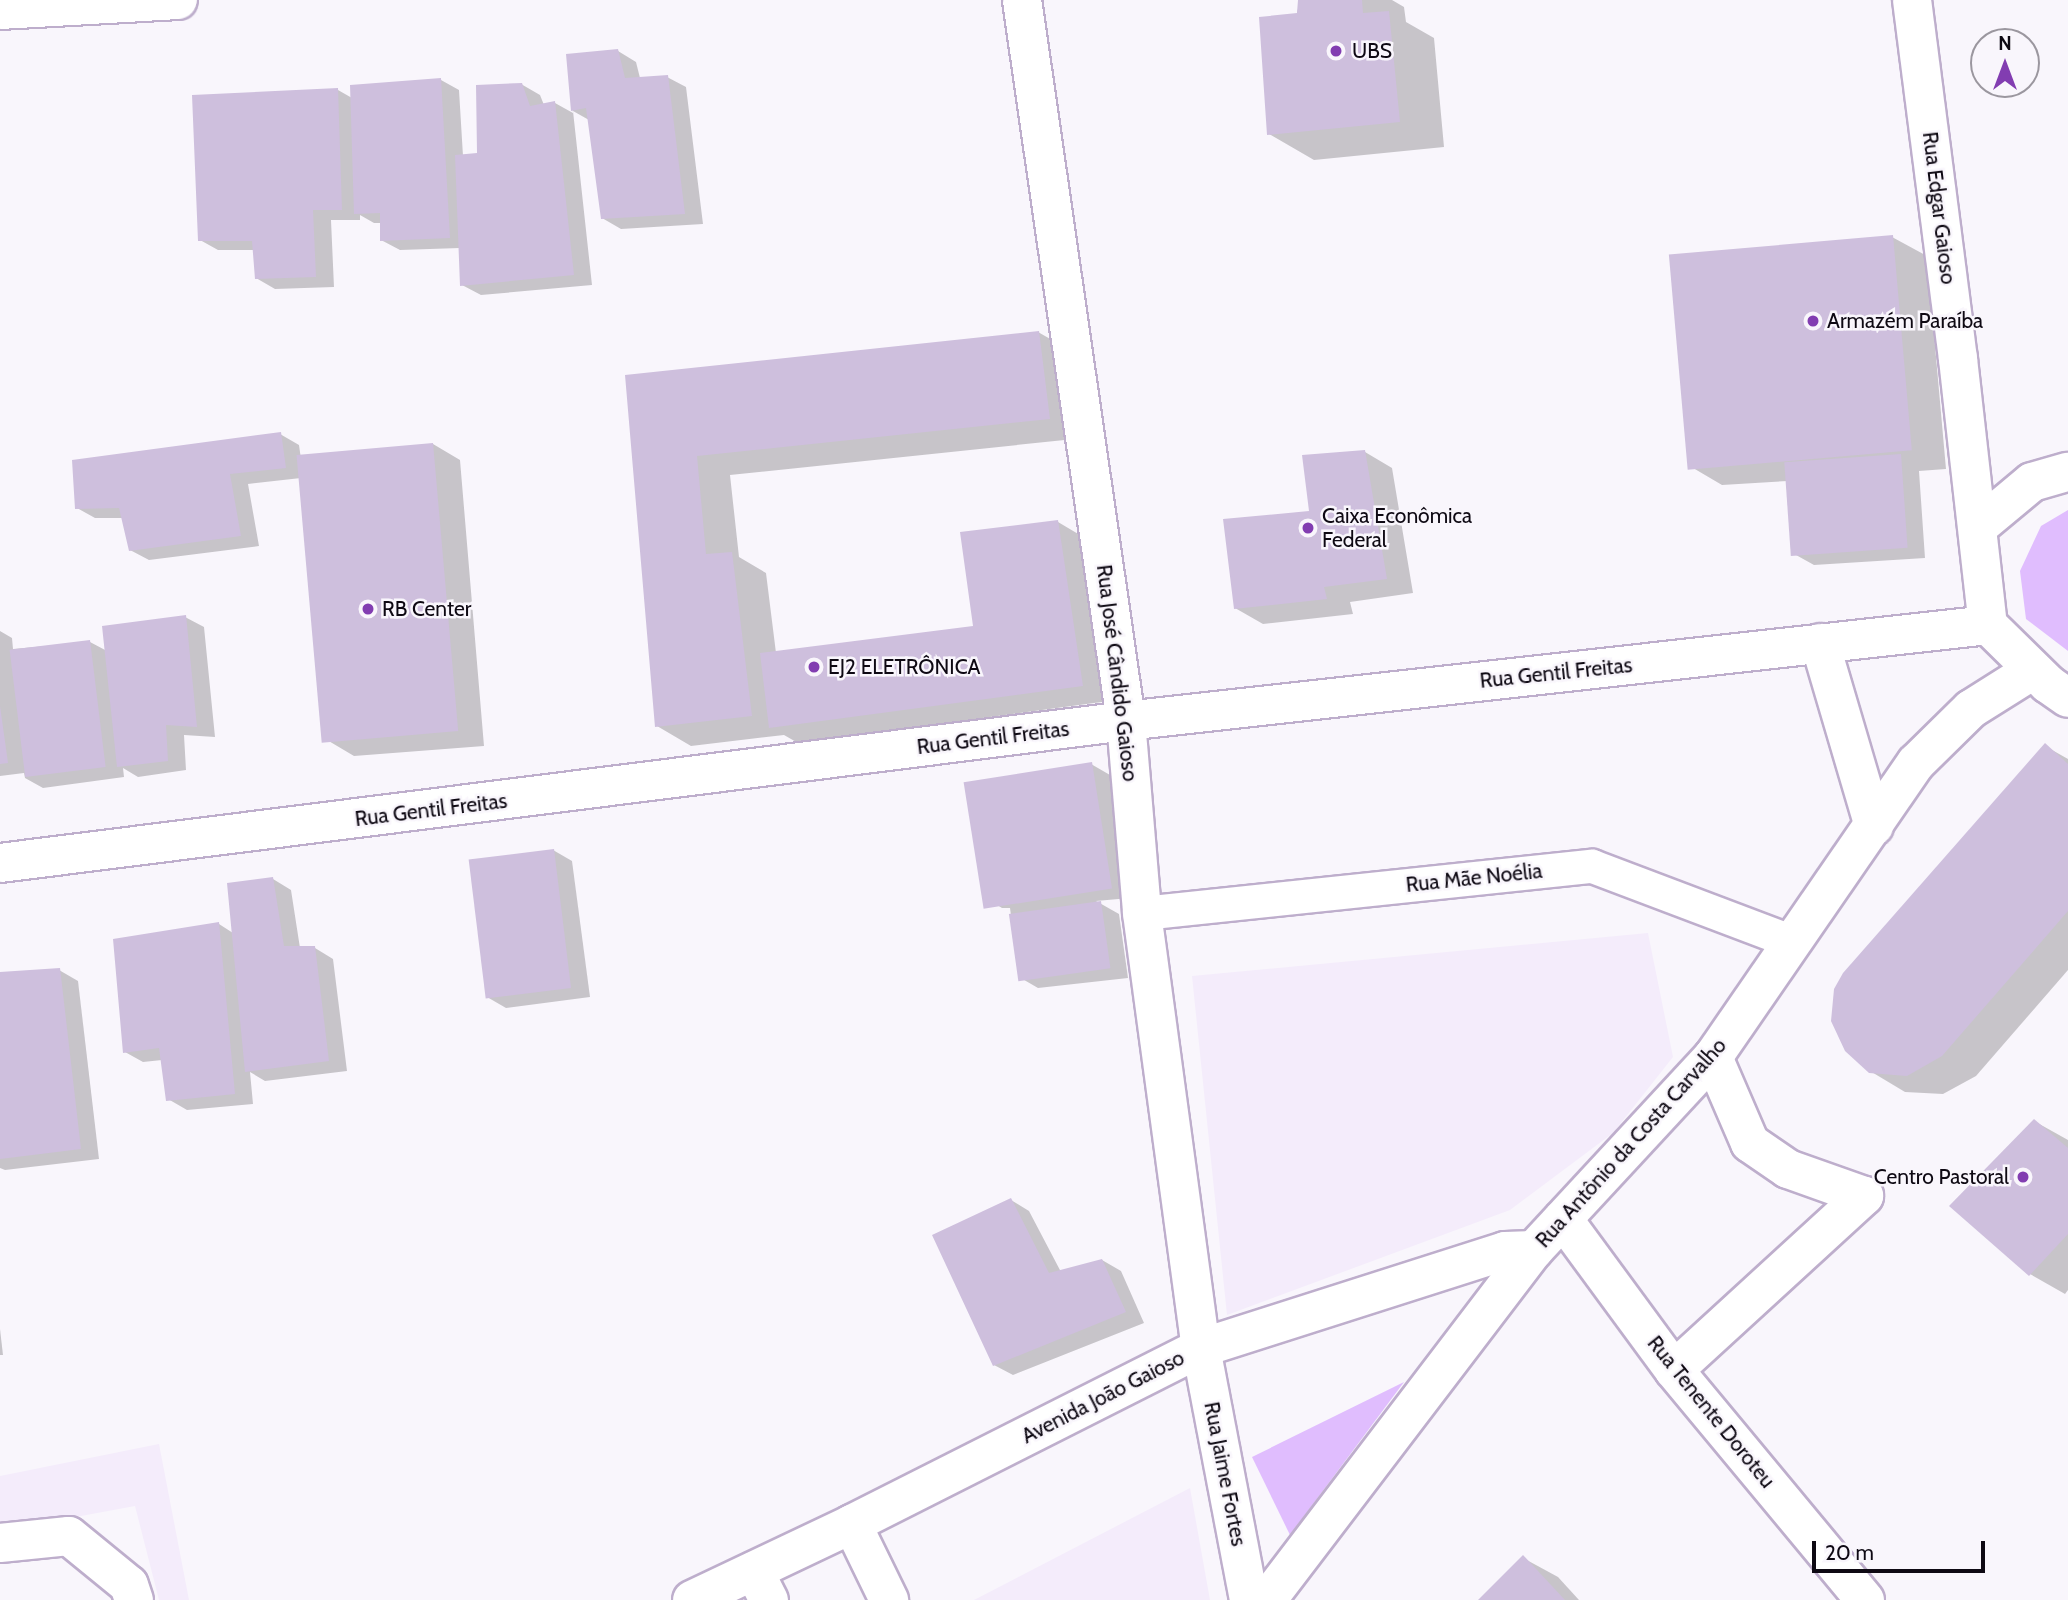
<!DOCTYPE html>
<meta charset="utf-8">
<style>
body{margin:0}
#map{position:relative;width:2068px;height:1600px;overflow:hidden;background:#f9f6fc;font-family:Cabin,sans-serif}
div>[style]{position:absolute}
.built>*{inset:0;background:#f4ecfb}
.green>*{inset:0;background:#e0bdfe}
.shadow>*{inset:0;background:#0003}
.building>*{inset:0;background:#cebfdd;transform-origin:0 0}
.roads{filter:drop-shadow(2px 0 #beaecc) drop-shadow(-2px 0 #beaecc) drop-shadow(0 2px #beaecc) drop-shadow(0 -2px #beaecc)}
.service>*{height:33px;margin:-16.5px;padding:0 16.5px;transform-origin:16.5px;border-radius:16.5px;background:#fff}
.minor>*{height:38px;margin:-19px;padding:0 19px;transform-origin:19px;border-radius:19px;background:#fff}
.tertiary>*{height:38px;margin:-19px;padding:0 19px;transform-origin:19px;border-radius:19px;background:#fff}
.secondary>*{height:38px;margin:-19px;padding:0 19px;transform-origin:19px;border-radius:19px;background:#fff}
.dots>*{width:19px;height:19px;translate:-50% -50%;box-sizing:border-box;border:4px solid #f9f6fc;border-radius:50%}
span{translate:-50% -50%;white-space:nowrap;text-align:center;line-height:1.15;-webkit-text-stroke:5px #f9f6fc;paint-order:stroke}
.poi-label{font-size:21px;color:#0e0913}
.left{translate:0 -50%;text-align:left}
.right{translate:-100% -50%;text-align:right}
.street-label{font-size:21px;color:#0e0913}
.north{position:absolute;left:1970px;top:28px;width:70px;height:70px;box-sizing:border-box;background:#f9f6fc;border:2px solid #9b979f;border-radius:50%;rotate:0deg;font-size:19px;font-weight:700;line-height:28px;text-align:center;color:#0e0913}
.north::after{content:'';display:block;margin:auto;width:24px;height:32px;background:#823db1;clip-path:polygon(50% 0,100% 100%,50% 72%,0 100%)}
.scale{position:absolute;left:1812px;top:1541px;width:173px;height:32px;box-sizing:border-box;border:4px solid #0e0913;border-top:0;padding-left:9px;font-size:21px;line-height:24px;white-space:nowrap;color:#0e0913;-webkit-text-stroke:5px #f9f6fc;paint-order:stroke}
</style>
<div id="map">
<div class="built">
<i style="clip-path:polygon(1648px 933px,1673px 1057px,1613px 1133px,1510px 1210px,1227px 1315px,1192px 976px)"></i>
<i style="clip-path:polygon(159px 1444px,189px 1600px,159px 1600px,135px 1506px,0 1531px,0 1476px)"></i>
<i style="clip-path:polygon(1190px 1488px,1210px 1600px,974px 1600px)"></i>
</div>
<div class="green">
<i style="clip-path:polygon(2068px 510px,2068px 651px,2026px 619px,2020px 571px,2041px 526px)"></i>
<i style="clip-path:polygon(1404px 1382px,1290px 1535px,1252px 1457px)"></i>
</div>
<div class="shadow">
<i style="clip-path:polygon(1300px 0,1392px 0,1404px 7px,1406px 22px,1434px 38px,1444px 147px,1314px 160px,1269px 134px)"></i>
<i style="clip-path:polygon(618px 51px,636px 62px,640px 78px,667px 77px,686px 87px,703px 224px,621px 229px,602px 218px,589px 120px,573px 111px,592px 285px,481px 295px,462px 285px,460px 248px,400px 250px,381px 240px,381px 223px,374px 223px,360px 215px,360px 220px,331px 220px,334px 287px,275px 289px,256px 278px,254px 250px,218px 250px,200px 240px,338px 90px,352px 98px,441px 80px,459px 90px,463px 156px,478px 155px,521px 84px,540px 95px,544px 105px,555px 103px,573px 113px,568px 55px)"></i>
<i style="clip-path:polygon(1892px 237px,1927px 256px,1946px 469px,1919px 471px,1925px 558px,1814px 565px,1796px 555px,1788px 481px,1722px 485px,1688px 465px)"></i>
<i style="clip-path:polygon(1038px 332px,1073px 352px,1084px 438px,730px 475px,739px 557px,766px 573px,776px 653px,975px 628px,1058px 522px,1085px 538px,1109px 701px,798px 743px,784px 735px,691px 746px,657px 726px,627px 376px)"></i>
<i style="clip-path:polygon(280px 434px,299px 445px,301px 459px,433px 444px,460px 460px,484px 746px,354px 756px,327px 740px,301px 478px,248px 484px,259px 546px,149px 560px,130px 550px,123px 518px,95px 518px,77px 508px)"></i>
<i style="clip-path:polygon(1365px 452px,1392px 468px,1413px 593px,1350px 602px,1353px 614px,1263px 624px,1235px 608px)"></i>
<i style="clip-path:polygon(185px 617px,204px 627px,215px 737px,184px 735px,186px 770px,138px 777px,123px 768px,124px 777px,43px 788px,25px 778px,24px 773px,0 776px,0 631px,12px 638px,13px 649px,90px 642px,107px 651px)"></i>
<i style="clip-path:polygon(2045px 746px,2068px 759px,2068px 970px,1976px 1076px,1943px 1094px,1905px 1092px,1870px 1071px)"></i>
<i style="clip-path:polygon(1091px 764px,1110px 775px,1130px 898px,1096px 901px,1119px 914px,1128px 978px,1038px 988px,1019px 977px,1010px 908px,1002px 908px,984px 897px)"></i>
<i style="clip-path:polygon(553px 850px,572px 861px,590px 997px,506px 1008px,487px 997px)"></i>
<i style="clip-path:polygon(273px 879px,291px 890px,300px 948px,315px 948px,333px 959px,347px 1071px,265px 1081px,250px 1072px,253px 1104px,187px 1110px,168px 1099px,162px 1060px,143px 1062px,125px 1052px,219px 924px,233px 933px)"></i>
<i style="clip-path:polygon(59px 970px,78px 981px,99px 1159px,5px 1170px,0 1168px,0 974px)"></i>
<i style="clip-path:polygon(2034px 1121px,2068px 1140px,2068px 1290px,2065px 1294px,2030px 1274px)"></i>
<i style="clip-path:polygon(1011px 1200px,1029px 1211px,1061px 1272px,1102px 1260px,1121px 1271px,1144px 1323px,1013px 1375px,994px 1365px)"></i>
<i style="clip-path:polygon(0 1329px,3px 1355px,0 1355px)"></i>
<i style="clip-path:polygon(1523px 1558px,1558px 1577px,1579px 1600px,1481px 1600px)"></i>
</div>
<div class="building">
<i style="clip-path:polygon(1298px 0,1362px 0,1363px 13px,1389px 11px,1400px 122px,1267px 135px,1259px 17px,1297px 13px)"></i>
<i style="clip-path:polygon(618px 49px,625px 78px,668px 75px,685px 214px,601px 219px,586px 108px,571px 111px,566px 54px)"></i>
<i style="clip-path:polygon(441px 78px,450px 238px,380px 241px,380px 213px,354px 214px,350px 85px)"></i>
<i style="clip-path:polygon(522px 83px,530px 106px,555px 101px,574px 275px,460px 286px,455px 155px,477px 153px,476px 85px)"></i>
<i style="clip-path:polygon(338px 88px,342px 210px,313px 210px,316px 277px,255px 279px,252px 241px,198px 241px,192px 95px)"></i>
<i style="left:1893px;top:235px;width:216px;height:225px;rotate:85deg"></i>
<i style="clip-path:polygon(1039px 331px,1050px 419px,697px 456px,706px 554px,732px 552px,752px 716px,655px 727px,625px 375px)"></i>
<i style="clip-path:polygon(281px 432px,286px 468px,230px 474px,241px 536px,129px 551px,119px 508px,75px 509px,72px 460px)"></i>
<i style="left:433px;top:443px;width:289px;height:137px;rotate:85deg"></i>
<i style="clip-path:polygon(1365px 450px,1387px 579px,1324px 587px,1327px 599px,1234px 609px,1223px 519px,1309px 511px,1302px 455px)"></i>
<i style="left:1901px;top:454px;width:94px;height:117px;rotate:86deg"></i>
<i style="clip-path:polygon(1058px 520px,1083px 686px,769px 728px,760px 653px,973px 626px,960px 532px)"></i>
<i style="clip-path:polygon(186px 615px,197px 727px,166px 725px,168px 761px,117px 767px,102px 626px)"></i>
<i style="left:90px;top:640px;width:128px;height:81px;rotate:83deg"></i>
<i style="clip-path:polygon(0 706px,8px 763px,0 764px)"></i>
<i style="clip-path:polygon(2045px 743px,2068px 764px,2068px 911px,1942px 1056px,1907px 1076px,1869px 1073px,1845px 1051px,1831px 1021px,1834px 989px,1843px 973px)"></i>
<i style="left:1092px;top:762px;width:128px;height:130px;rotate:81deg"></i>
<i style="left:554px;top:849px;width:140px;height:86px;rotate:83deg"></i>
<i style="clip-path:polygon(273px 877px,284px 946px,315px 946px,329px 1061px,245px 1072px,227px 883px)"></i>
<i style="left:1101px;top:901px;width:68px;height:93px;rotate:82deg"></i>
<i style="clip-path:polygon(219px 922px,235px 1094px,166px 1101px,159px 1048px,123px 1053px,113px 939px)"></i>
<i style="clip-path:polygon(60px 968px,81px 1149px,0 1159px,0 972px)"></i>
<i style="clip-path:polygon(2034px 1119px,2068px 1148px,2068px 1234px,2029px 1276px,1949px 1206px)"></i>
<i style="clip-path:polygon(1011px 1198px,1049px 1273px,1102px 1259px,1126px 1312px,993px 1366px,932px 1235px)"></i>
<i style="clip-path:polygon(1523px 1555px,1565px 1600px,1478px 1600px)"></i>
</div>
<div class="roads">
<div class="service">
<i style="left:1142px;top:913px;width:452px;rotate:-6deg"></i>
<i style="left:1592px;top:866px;width:215px;rotate:20.7deg"></i>
</div>
<div class="minor">
<i style="left:1022px;top:0;width:728px;rotate:81.79deg"></i>
<i style="left:1126px;top:721px;width:193px;rotate:85.2deg"></i>
<i style="left:1142px;top:913px;width:439px;rotate:82.3deg"></i>
<i style="left:1201px;top:1348px;width:257px;rotate:79.2deg"></i>
<i style="left:0;top:10px;width:178px;rotate:-3.2deg"></i>
<i style="left:1978px;top:527px;width:70px;rotate:-39.8deg"></i>
<i style="left:2032px;top:482px;width:37px;rotate:-16deg"></i>
<i style="left:1563px;top:1219px;width:187px;rotate:53.7deg"></i>
<i style="left:1674px;top:1370px;width:299px;rotate:50.3deg"></i>
<i style="left:1674px;top:1370px;width:258px;rotate:-42.5deg"></i>
<i style="left:1864px;top:1196px;width:81px;rotate:-160.4deg"></i>
<i style="left:1788px;top:1169px;width:46px;rotate:-145.6deg"></i>
<i style="left:1750px;top:1143px;width:94px;rotate:-113.3deg"></i>
<i style="left:852px;top:1524px;width:85px;rotate:64deg"></i>
<i style="left:0;top:1543px;width:69px;rotate:-5.8deg"></i>
<i style="left:69px;top:1536px;width:77px;rotate:39.2deg"></i>
<i style="left:129px;top:1585px;width:16px;rotate:72deg"></i>
<i style="left:754px;top:1571px;width:33px;rotate:63deg"></i>
<i style="left:692px;top:1600px;width:177px;rotate:-25.4deg"></i>
<i style="left:852px;top:1524px;width:391px;rotate:-26.8deg"></i>
<i style="left:1201px;top:1348px;width:319px;rotate:-17.7deg"></i>
<i style="left:1505px;top:1251px;width:29px;rotate:-2deg"></i>
</div>
<div class="tertiary">
<i style="left:1820px;top:643px;width:191px;rotate:73.6deg"></i>
<i style="left:1267px;top:1600px;width:440px;rotate:-52.7deg"></i>
<i style="left:1534px;top:1250px;width:263px;rotate:-47.2deg"></i>
<i style="left:1713px;top:1057px;width:357px;rotate:-55.4deg"></i>
<i style="left:1916px;top:763px;width:77px;rotate:-44.5deg"></i>
<i style="left:1971px;top:709px;width:73px;rotate:-32.2deg"></i>
</div>
<div class="secondary">
<i style="left:1912px;top:0;width:362px;rotate:82.7deg"></i>
<i style="left:1958px;top:359px;width:268px;rotate:83.6deg"></i>
<i style="left:1988px;top:625px;width:84px;rotate:44.5deg"></i>
<i style="left:2048px;top:684px;width:24px;rotate:35deg"></i>
<i style="left:0;top:863px;width:1135px;rotate:-7.19deg"></i>
<i style="left:1126px;top:721px;width:867px;rotate:-6.35deg"></i>
</div>
</div>
<div class="dots">
<i style="left:1336px;top:51px;background:#823db1"></i>
<i style="left:1813px;top:321px;background:#823db1"></i>
<i style="left:1308px;top:528px;background:#823db1"></i>
<i style="left:368px;top:609px;background:#823db1"></i>
<i style="left:814px;top:667px;background:#823db1"></i>
<i style="left:2023px;top:1177px;background:#823db1"></i>
</div>
<div class="poi-label">
<span class="left" style="left:1352px;top:51px">UBS</span>
<span class="left" style="left:1827px;top:321px">Armazém Paraíba</span>
<span class="left" style="left:1322px;top:528px">Caixa Econômica<br>Federal</span>
<span class="left" style="left:382px;top:609px">RB Center</span>
<span class="left" style="left:828px;top:667px">EJ2 ELETRÔNICA</span>
<span class="right" style="left:2009px;top:1177px">Centro Pastoral</span>
</div>
<div class="street-label">
<span style="left:1939px;top:208px;rotate:83deg">Rua Edgar Gaioso</span>
<span style="left:1117px;top:673px;rotate:83deg">Rua José Cândido Gaioso</span>
<span style="left:1556px;top:673px;rotate:-6deg">Rua Gentil Freitas</span>
<span style="left:993px;top:738px;rotate:-7deg">Rua Gentil Freitas</span>
<span style="left:431px;top:810px;rotate:-7deg">Rua Gentil Freitas</span>
<span style="left:1474px;top:878px;rotate:-6deg">Rua Mãe Noélia</span>
<span style="left:1631px;top:1143px;rotate:-48deg">Rua Antônio da Costa Carvalho</span>
<span style="left:1103px;top:1397px;rotate:-27deg">Avenida João Gaioso</span>
<span style="left:1711px;top:1412px;rotate:51deg">Rua Tenente Doroteu</span>
<span style="left:1225px;top:1474px;rotate:79deg">Rua Jaime Fortes</span>
</div>
<div class="north">N</div>
<div class="scale">20 m</div>
</div>
